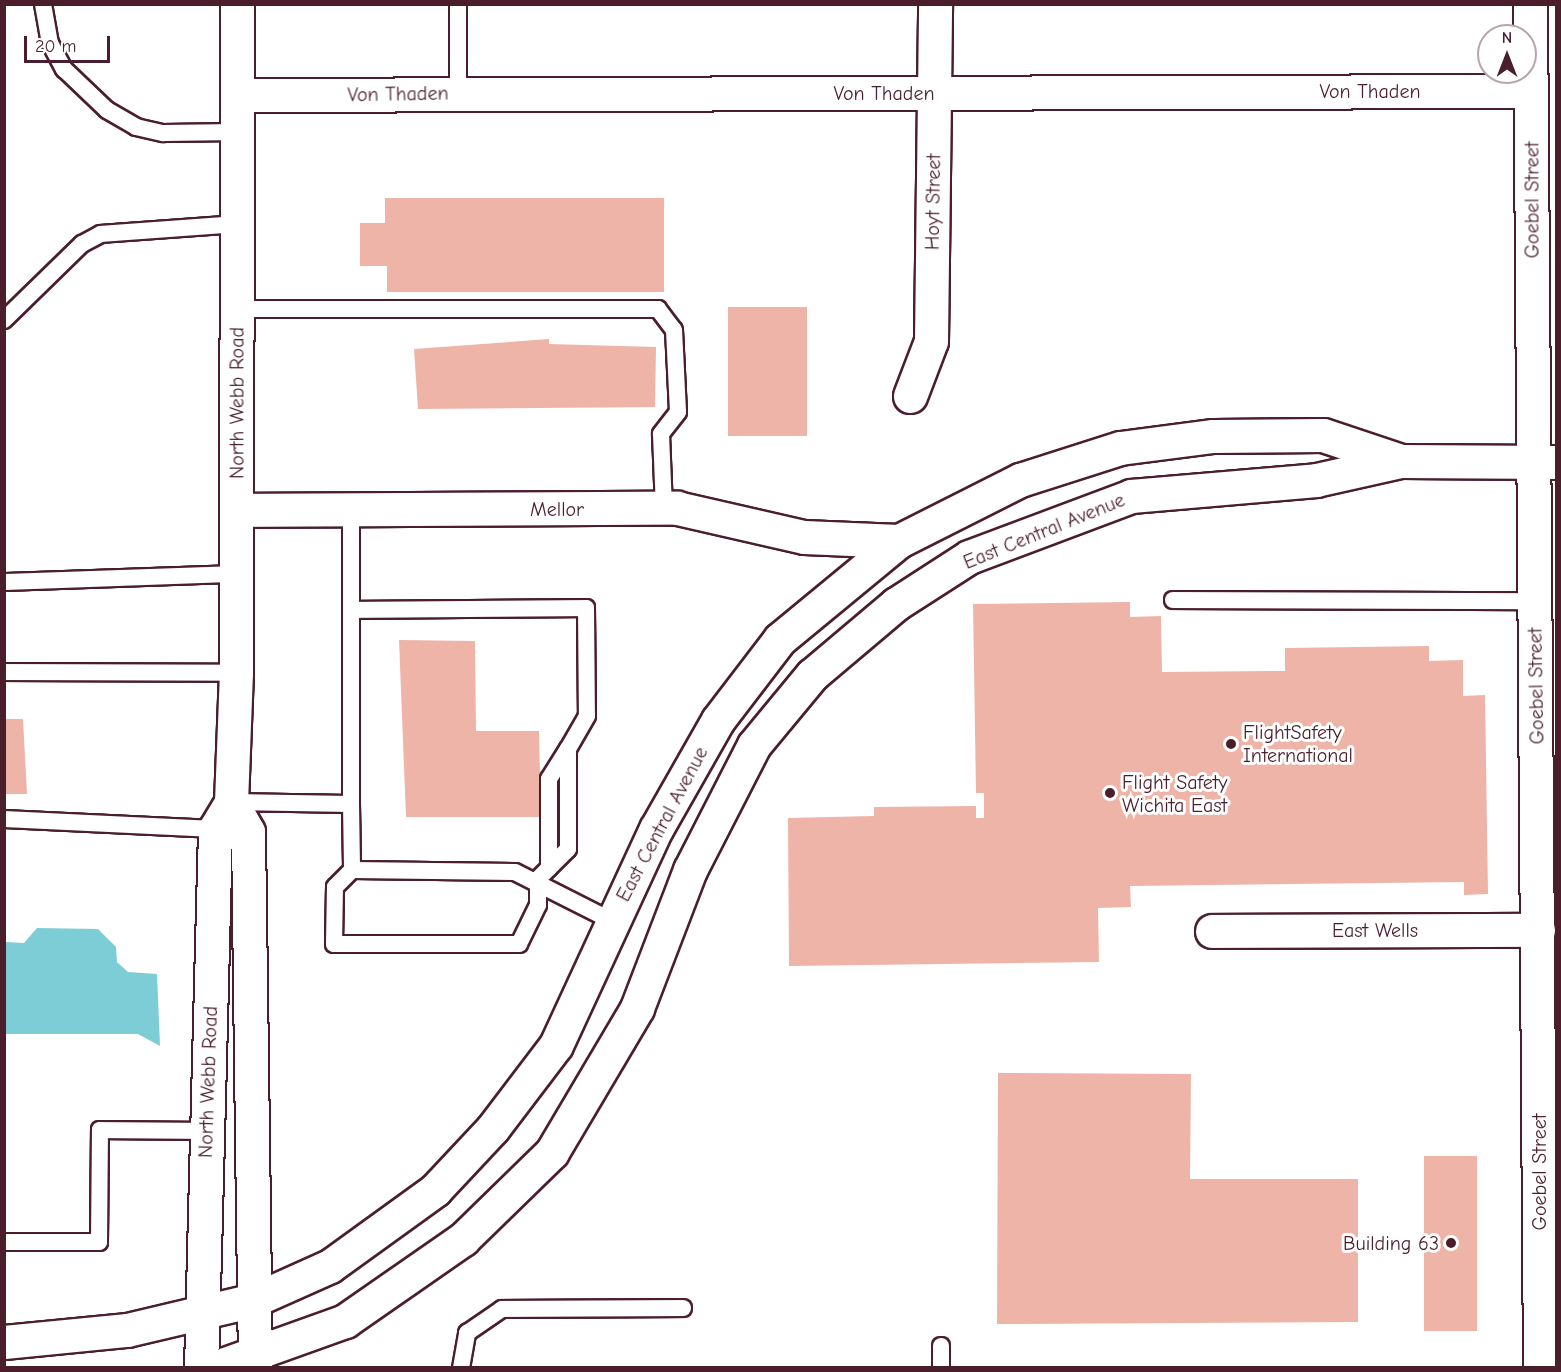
<!DOCTYPE html>
<style>
body{margin:0}
#map{position:relative;width:1561px;height:1372px;overflow:hidden;background:#fff;font-family:"Comic Neue",sans-serif}
div>[style]{position:absolute}
.water>*{inset:0;background:#7ccdd5}
.building>*{inset:0;background:#edb4a7;transform-origin:0 0}
.roads{filter:drop-shadow(2px 0 #4a1f2b) drop-shadow(-2px 0 #4a1f2b) drop-shadow(0 2px #4a1f2b) drop-shadow(0 -2px #4a1f2b)}
.service>*{height:16px;margin:-8px;padding:0 8px;transform-origin:8px;border-radius:8px;background:#fff}
.minor>*{height:33px;margin:-16.5px;padding:0 16.5px;transform-origin:16.5px;border-radius:16.5px;background:#fff}
.secondary>*{height:33px;margin:-16.5px;padding:0 16.5px;transform-origin:16.5px;border-radius:16.5px;background:#fff}
.dots>*{width:16px;height:16px;translate:-50% -50%;box-sizing:border-box;border:3px solid #fff;border-radius:50%}
span{translate:-50% -50%;white-space:nowrap;text-align:center;line-height:1.15;-webkit-text-stroke:6px #fff;paint-order:stroke}
.street-label{font-size:20px;color:#4a1f2b}
.poi-label{font-size:20px;color:#4a1f2b}
.left{translate:0 -50%;text-align:left}
.right{translate:-100% -50%;text-align:right}
.frame{position:absolute;inset:0;border:6px solid #4a1f2b;pointer-events:none}
.north{position:absolute;left:1477px;top:24px;width:60px;height:60px;box-sizing:border-box;background:#fff;border:2px solid #b7a5aa;border-radius:50%;rotate:0deg;font-size:16px;font-weight:700;line-height:24px;text-align:center;color:#4a1f2b}
.north::after{content:'';display:block;margin:auto;width:21px;height:27px;background:#4a1f2b;clip-path:polygon(50% 0,100% 100%,50% 72%,0 100%)}
.scale{position:absolute;left:24px;top:36px;width:86px;height:27px;box-sizing:border-box;border:3px solid #4a1f2b;border-top:0;padding-left:8px;font-size:18px;line-height:21px;white-space:nowrap;color:#4a1f2b;-webkit-text-stroke:4px #fff;paint-order:stroke}
</style>
<div id="map">
<div class="water">
<i style="clip-path:polygon(37px 928px,98px 929px,116px 947px,117px 962px,128px 972px,157px 974px,160px 1046px,138px 1034px,5px 1034px,5px 942px,24px 943px)"></i>
</div>
<div class="building">
<i style="clip-path:polygon(385px 198px,664px 198px,664px 292px,387px 292px,387px 266px,360px 266px,360px 223px,385px 223px)"></i>
<i style="left:807px;top:307px;width:129px;height:79px;rotate:90deg"></i>
<i style="clip-path:polygon(549px 339px,549px 344px,656px 347px,655px 407px,418px 409px,414px 349px)"></i>
<i style="clip-path:polygon(1130px 602px,1130px 617px,1161px 616px,1162px 672px,1285px 671px,1285px 648px,1429px 646px,1429px 661px,1463px 660px,1463px 696px,1485px 695px,1488px 894px,1464px 895px,1464px 882px,1130px 886px,1131px 907px,1098px 908px,1099px 962px,789px 966px,788px 818px,874px 816px,874px 807px,976px 806px,976px 818px,984px 818px,984px 793px,976px 793px,973px 604px)"></i>
<i style="clip-path:polygon(399px 640px,475px 641px,476px 731px,539px 731px,541px 817px,406px 817px)"></i>
<i style="clip-path:polygon(4px 719px,23px 719px,27px 794px,4px 794px)"></i>
<i style="clip-path:polygon(998px 1073px,1191px 1074px,1190px 1179px,1358px 1179px,1358px 1322px,997px 1324px)"></i>
<i style="left:1424px;top:1156px;width:53px;height:175px"></i>
</div>
<div class="roads">
<div class="service">
<i style="left:43px;top:4px;width:40px;rotate:80deg"></i>
<i style="left:50px;top:43px;width:30px;rotate:62deg"></i>
<i style="left:64px;top:69px;width:59px;rotate:43.6deg"></i>
<i style="left:107px;top:110px;width:34px;rotate:30deg"></i>
<i style="left:136px;top:127px;width:28px;rotate:13deg"></i>
<i style="left:163px;top:133px;width:74px;rotate:-0.8deg"></i>
<i style="left:458px;top:4px;width:89px;rotate:90deg"></i>
<i style="left:237px;top:309px;width:421px"></i>
<i style="left:658px;top:309px;width:26px;rotate:53deg"></i>
<i style="left:674px;top:330px;width:82px;rotate:87.2deg"></i>
<i style="left:678px;top:412px;width:28px;rotate:128deg"></i>
<i style="left:661px;top:434px;width:74px;rotate:87.7deg"></i>
<i style="left:4px;top:320px;width:109px;rotate:-44.3deg"></i>
<i style="left:82px;top:244px;width:21px;rotate:-28deg"></i>
<i style="left:101px;top:234px;width:136px;rotate:-4.2deg"></i>
<i style="left:4px;top:582px;width:232px;rotate:-2deg"></i>
<i style="left:1173px;top:600px;width:362px;rotate:0.2deg"></i>
<i style="left:351px;top:610px;width:235px;rotate:-0.5deg"></i>
<i style="left:586px;top:608px;width:108px;rotate:89.5deg"></i>
<i style="left:587px;top:716px;width:38px;rotate:120deg"></i>
<i style="left:568px;top:749px;width:100px;rotate:90deg"></i>
<i style="left:568px;top:849px;width:42px;rotate:135deg"></i>
<i style="left:538px;top:879px;width:26px;rotate:90deg"></i>
<i style="left:538px;top:905px;width:43px;rotate:116deg"></i>
<i style="left:519px;top:944px;width:185px;rotate:180deg"></i>
<i style="left:334px;top:944px;width:57px;rotate:-89deg"></i>
<i style="left:335px;top:887px;width:24px;rotate:-45deg"></i>
<i style="left:4px;top:672px;width:232px;rotate:0.2deg"></i>
<i style="left:231px;top:802px;width:120px;rotate:1deg"></i>
<i style="left:351px;top:804px;width:294px;rotate:-90deg"></i>
<i style="left:351px;top:804px;width:66px;rotate:89.1deg"></i>
<i style="left:352px;top:870px;width:163px;rotate:0.7deg"></i>
<i style="left:515px;top:872px;width:109px;rotate:26.8deg"></i>
<i style="left:4px;top:819px;width:211px;rotate:2.7deg"></i>
<i style="left:549px;top:868px;width:89px;rotate:-90deg"></i>
<i style="left:549px;top:779px;width:36px;rotate:-58deg"></i>
<i style="left:4px;top:1242px;width:95px"></i>
<i style="left:99px;top:1242px;width:112px;rotate:-89.5deg"></i>
<i style="left:100px;top:1130px;width:106px;rotate:0.5deg"></i>
<i style="left:941px;top:1346px;width:22px;rotate:90deg"></i>
<i style="left:461px;top:1368px;width:36px;rotate:-80deg"></i>
<i style="left:467px;top:1333px;width:42px;rotate:-34.4deg"></i>
<i style="left:502px;top:1309px;width:181px;rotate:-0.3deg"></i>
</div>
<div class="minor">
<i style="left:1530px;top:4px;width:1364px;rotate:89.58deg"></i>
<i style="left:237px;top:95px;width:1294px;rotate:-0.18deg"></i>
<i style="left:910px;top:396px;width:59px;rotate:-69.1deg"></i>
<i style="left:931px;top:341px;width:337px;rotate:-89.3deg"></i>
<i style="left:236px;top:510px;width:441px;rotate:-0.3deg"></i>
<i style="left:677px;top:508px;width:130px;rotate:12.9deg"></i>
<i style="left:804px;top:537px;width:95px;rotate:2.4deg"></i>
<i style="left:1212px;top:931px;width:326px;rotate:-0.2deg"></i>
</div>
<div class="secondary">
<i style="left:231px;top:802px;width:34px;rotate:60deg"></i>
<i style="left:248px;top:832px;width:536px;rotate:89.25deg"></i>
<i style="left:4px;top:1342px;width:124px;rotate:-5.6deg"></i>
<i style="left:127px;top:1330px;width:130px;rotate:-13.3deg"></i>
<i style="left:254px;top:1300px;width:83px;rotate:-24.1deg"></i>
<i style="left:330px;top:1266px;width:130px;rotate:-35.9deg"></i>
<i style="left:435px;top:1190px;width:85px;rotate:-46.9deg"></i>
<i style="left:493px;top:1128px;width:104px;rotate:-52.8deg"></i>
<i style="left:556px;top:1045px;width:238px;rotate:-65.2deg"></i>
<i style="left:656px;top:829px;width:125px;rotate:-60.4deg"></i>
<i style="left:718px;top:720px;width:102px;rotate:-52.6deg"></i>
<i style="left:780px;top:639px;width:154px;rotate:-39.5deg"></i>
<i style="left:899px;top:541px;width:136px;rotate:-26.8deg"></i>
<i style="left:1020px;top:480px;width:105px;rotate:-17.7deg"></i>
<i style="left:1120px;top:448px;width:94px;rotate:-7.4deg"></i>
<i style="left:1213px;top:436px;width:110px;rotate:-0.5deg"></i>
<i style="left:1323px;top:435px;width:82px;rotate:18.4deg"></i>
<i style="left:201px;top:1368px;width:539px;rotate:-88.51deg"></i>
<i style="left:215px;top:829px;width:31px;rotate:-59deg"></i>
<i style="left:231px;top:802px;width:129px;rotate:-87.8deg"></i>
<i style="left:236px;top:673px;width:669px;rotate:-89.91deg"></i>
<i style="left:214px;top:1368px;width:139px;rotate:-19.7deg"></i>
<i style="left:345px;top:1321px;width:144px;rotate:-34.8deg"></i>
<i style="left:463px;top:1239px;width:124px;rotate:-44.3deg"></i>
<i style="left:552px;top:1152px;width:167px;rotate:-59.4deg"></i>
<i style="left:637px;top:1008px;width:148px;rotate:-69deg"></i>
<i style="left:690px;top:870px;width:140px;rotate:-62.9deg"></i>
<i style="left:754px;top:745px;width:91px;rotate:-50.4deg"></i>
<i style="left:812px;top:675px;width:110px;rotate:-40.2deg"></i>
<i style="left:896px;top:604px;width:87px;rotate:-32.8deg"></i>
<i style="left:969px;top:557px;width:173px;rotate:-20.6deg"></i>
<i style="left:1131px;top:496px;width:186px;rotate:-4.9deg"></i>
<i style="left:1316px;top:480px;width:87px;rotate:-12.6deg"></i>
<i style="left:1401px;top:461px;width:155px;rotate:0.4deg"></i>
</div>
</div>
<div class="dots">
<i style="left:1231px;top:744px;background:#4a1f2b"></i>
<i style="left:1110px;top:793px;background:#4a1f2b"></i>
<i style="left:1451px;top:1243px;background:#4a1f2b"></i>
</div>
<div class="street-label">
<span style="left:1370px;top:91px">Von Thaden</span>
<span style="left:884px;top:93px">Von Thaden</span>
<span style="left:398px;top:94px;rotate:-1deg">Von Thaden</span>
<span style="left:1532px;top:200px;rotate:-90deg">Goebel Street</span>
<span style="left:933px;top:202px;rotate:-89deg">Hoyt Street</span>
<span style="left:237px;top:403px;rotate:-90deg">North Webb Road</span>
<span style="left:557px;top:509px">Mellor</span>
<span style="left:1044px;top:531px;rotate:-22deg">East Central Avenue</span>
<span style="left:1536px;top:686px;rotate:-91deg">Goebel Street</span>
<span style="left:662px;top:824px;rotate:-62deg">East Central Avenue</span>
<span style="left:1375px;top:930px">East Wells</span>
<span style="left:208px;top:1082px;rotate:-88deg">North Webb Road</span>
<span style="left:1539px;top:1172px;rotate:-90deg">Goebel Street</span>
</div>
<div class="poi-label">
<span class="left" style="left:1243px;top:744px">FlightSafety<br>International</span>
<span class="left" style="left:1122px;top:794px">Flight Safety<br>Wichita East</span>
<span class="right" style="left:1439px;top:1243px">Building 63</span>
</div>
<div class="frame"></div>
<div class="north">N</div>
<div class="scale">20 m</div>
</div>
